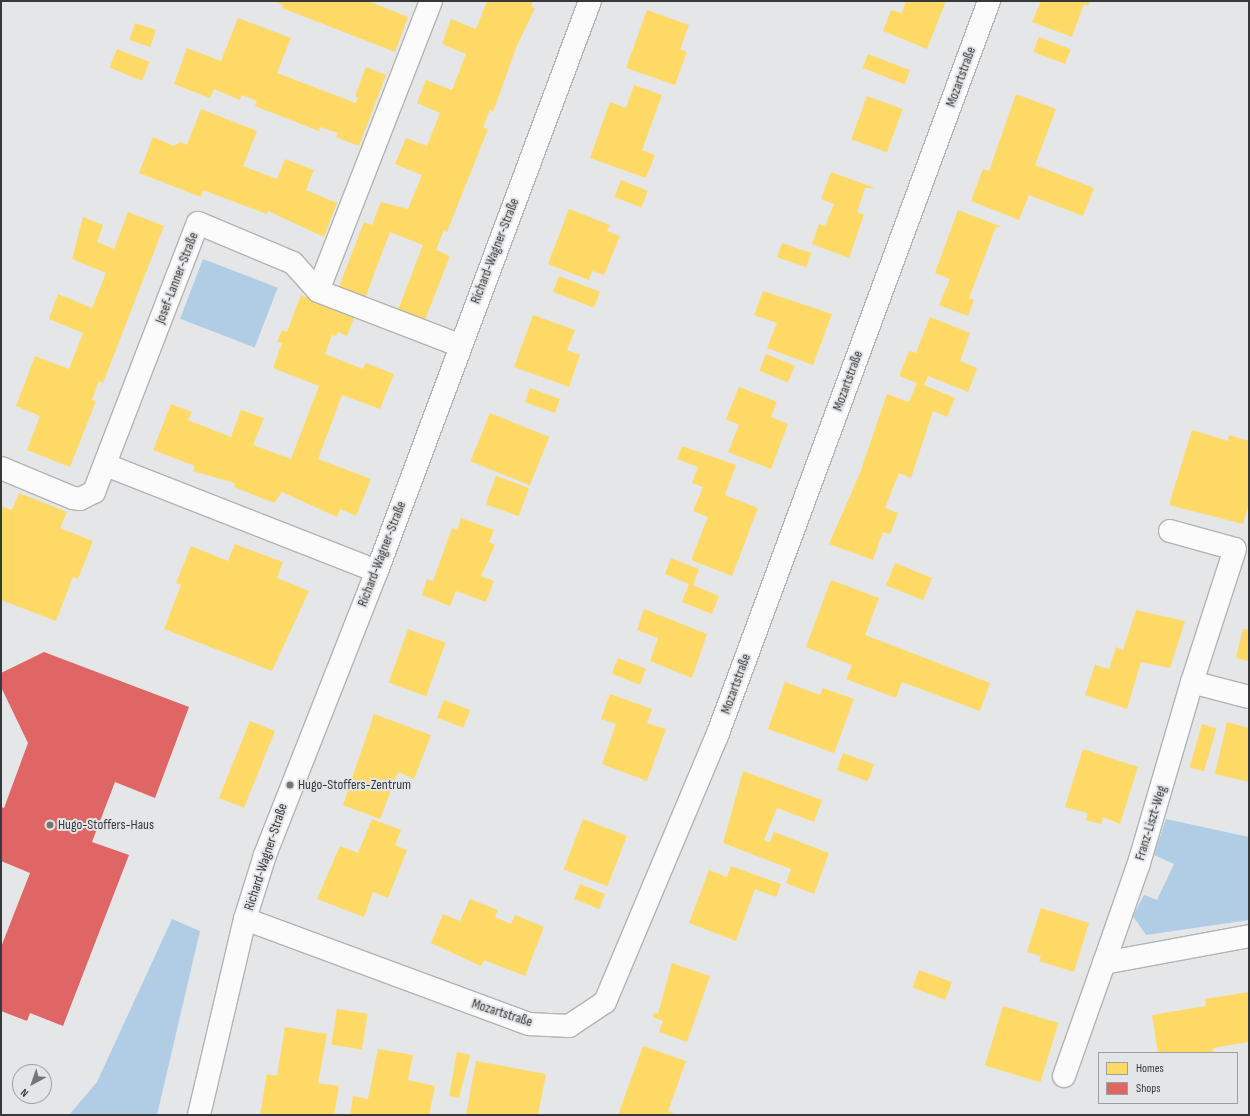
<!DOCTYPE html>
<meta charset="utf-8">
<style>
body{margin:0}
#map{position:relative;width:1250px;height:1116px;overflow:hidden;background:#e4e6e8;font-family:"Sofia Sans Condensed",sans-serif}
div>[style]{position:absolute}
.green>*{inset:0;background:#b0cde5;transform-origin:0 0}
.homes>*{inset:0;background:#ffd966;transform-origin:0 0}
.shops>*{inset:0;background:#e06666}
.roads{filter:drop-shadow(1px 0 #b1b3b4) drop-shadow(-1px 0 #b1b3b4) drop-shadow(0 1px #b1b3b4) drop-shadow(0 -1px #b1b3b4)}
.street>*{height:22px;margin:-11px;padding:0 11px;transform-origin:11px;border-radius:11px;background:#fbfbfc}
.dots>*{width:11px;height:11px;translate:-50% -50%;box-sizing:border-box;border:2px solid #e3e6e9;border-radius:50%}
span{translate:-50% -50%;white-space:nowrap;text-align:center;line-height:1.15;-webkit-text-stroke:4px #e3e6e9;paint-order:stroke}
.street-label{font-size:14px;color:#373839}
.poi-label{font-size:14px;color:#373839}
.left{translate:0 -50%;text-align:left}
.frame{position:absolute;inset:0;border:2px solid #373839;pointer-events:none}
.legend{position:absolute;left:1098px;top:1052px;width:140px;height:52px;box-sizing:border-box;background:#e3e6e9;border:1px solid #9ea0a3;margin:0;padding:5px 7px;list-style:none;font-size:12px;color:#373839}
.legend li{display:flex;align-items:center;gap:8px;height:20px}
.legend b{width:20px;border:1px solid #9ea0a3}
.north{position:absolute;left:12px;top:1064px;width:40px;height:40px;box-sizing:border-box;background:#e3e6e9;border:1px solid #9ea0a3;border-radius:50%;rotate:220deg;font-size:11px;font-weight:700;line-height:16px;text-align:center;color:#373839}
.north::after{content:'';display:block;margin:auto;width:14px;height:18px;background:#747576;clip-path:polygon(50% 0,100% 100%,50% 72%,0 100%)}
</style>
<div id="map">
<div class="green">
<i style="left:203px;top:259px;width:80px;height:64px;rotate:21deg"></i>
<i style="clip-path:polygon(1166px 819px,1249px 837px,1249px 920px,1146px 935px,1133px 916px,1144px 895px,1157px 900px,1174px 864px,1154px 855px)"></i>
<i style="clip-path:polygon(172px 919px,200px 931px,157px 1115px,69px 1115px,97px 1082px)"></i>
</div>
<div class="homes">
<i style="clip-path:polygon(273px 1px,368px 1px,408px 17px,395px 52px,282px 8px,283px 5px)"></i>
<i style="clip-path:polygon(487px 1px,533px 1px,531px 7px,535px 8px,516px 48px,493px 112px,490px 110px,483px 127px,488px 129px,447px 232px,444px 230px,436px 250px,450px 256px,425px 320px,398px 310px,423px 245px,390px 232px,365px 298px,339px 287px,364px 222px,372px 225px,381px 202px,408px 209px,422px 175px,395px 164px,406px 138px,427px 146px,440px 113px,417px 103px,426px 80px,452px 90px,466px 54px,442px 44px,451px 19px,476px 29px)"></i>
<i style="clip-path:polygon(906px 1px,946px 1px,927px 49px,883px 31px,891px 10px,902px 13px)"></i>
<i style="clip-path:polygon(1041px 1px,1090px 1px,1088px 6px,1084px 4px,1072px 37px,1032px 22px)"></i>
<i style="clip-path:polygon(647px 10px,689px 25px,680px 49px,687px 52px,675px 85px,626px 68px)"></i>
<i style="clip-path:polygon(238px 18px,291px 38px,277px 73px,356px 103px,358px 98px,355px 96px,366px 67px,386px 75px,359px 146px,336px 137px,338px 133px,320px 127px,319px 131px,255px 106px,257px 101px,242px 95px,240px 100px,214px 89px,210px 98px,174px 84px,187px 48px,221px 61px)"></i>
<i style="left:135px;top:23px;width:22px;height:18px;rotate:18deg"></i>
<i style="left:1039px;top:37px;width:34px;height:16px;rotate:21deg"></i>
<i style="left:117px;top:49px;width:35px;height:20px;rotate:22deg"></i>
<i style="left:868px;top:54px;width:45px;height:15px;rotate:21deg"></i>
<i style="clip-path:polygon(634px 85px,662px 95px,642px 150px,655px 155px,646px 178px,590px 158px,610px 102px,626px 108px)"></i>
<i style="clip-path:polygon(1016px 94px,1056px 109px,1035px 165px,1094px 188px,1083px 216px,1029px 195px,1019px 220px,971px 201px,983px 169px,989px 171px)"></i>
<i style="left:867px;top:96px;width:38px;height:46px;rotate:20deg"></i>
<i style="clip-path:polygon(201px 109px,257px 131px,243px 166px,277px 179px,285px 159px,314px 170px,306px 190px,337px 203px,324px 237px,268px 211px,267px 214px,203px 190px,201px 197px,139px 173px,153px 137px,174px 146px,180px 142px,187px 145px)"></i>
<i style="clip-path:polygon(831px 172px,875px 188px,865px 188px,857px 212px,864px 215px,849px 258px,812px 244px,819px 224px,825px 226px,834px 204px,821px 199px)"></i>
<i style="left:621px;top:180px;width:29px;height:18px;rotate:22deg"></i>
<i style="clip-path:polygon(569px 209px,610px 225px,607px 231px,620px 236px,604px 275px,592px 271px,589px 280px,548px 264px)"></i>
<i style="clip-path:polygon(958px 210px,1002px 227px,996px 227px,969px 298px,974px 300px,968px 316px,939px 305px,950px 279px,935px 273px)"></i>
<i style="clip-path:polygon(128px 212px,164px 226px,103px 383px,99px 381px,92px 400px,96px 401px,70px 467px,27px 450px,40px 416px,16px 406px,35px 356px,69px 369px,83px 333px,49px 319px,58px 294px,92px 308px,106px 273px,72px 259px,83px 217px,103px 225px,97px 242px,114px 249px)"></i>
<i style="left:782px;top:243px;width:31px;height:15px;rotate:19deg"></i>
<i style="left:559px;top:276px;width:44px;height:17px;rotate:21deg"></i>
<i style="clip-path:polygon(763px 291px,832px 314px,813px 365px,767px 348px,777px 323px,754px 315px)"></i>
<i style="clip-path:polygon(301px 295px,355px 316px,347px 336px,338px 332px,336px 336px,332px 335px,325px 354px,363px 369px,366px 363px,394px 374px,380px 409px,342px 395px,318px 459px,371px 479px,356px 516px,340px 509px,337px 517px,282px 492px,274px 503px,234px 487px,235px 483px,193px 471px,195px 466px,153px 450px,171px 404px,192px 412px,188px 420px,231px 437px,241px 410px,264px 418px,253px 445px,291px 459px,319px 386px,273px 368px,282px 343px,277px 342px,282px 330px,287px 332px)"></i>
<i style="clip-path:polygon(533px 315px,575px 330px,567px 350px,580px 355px,569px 387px,514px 367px)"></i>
<i style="clip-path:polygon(930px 317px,970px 333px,960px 361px,977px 368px,968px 392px,928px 376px,924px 385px,955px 398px,947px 417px,933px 411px,911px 478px,899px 473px,885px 508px,898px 513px,890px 534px,883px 532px,873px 560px,829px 544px,860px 473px,887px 394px,909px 402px,917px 383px,899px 376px,909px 351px,916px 353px)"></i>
<i style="left:766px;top:354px;width:31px;height:18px;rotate:22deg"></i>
<i style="clip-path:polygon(739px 387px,777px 402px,771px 417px,788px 424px,771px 469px,728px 452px,739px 425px,726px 419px)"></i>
<i style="left:530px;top:388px;width:32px;height:15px;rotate:20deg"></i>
<i style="left:490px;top:413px;width:64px;height:52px;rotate:22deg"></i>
<i style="clip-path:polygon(1192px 430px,1228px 441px,1229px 435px,1249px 441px,1249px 503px,1243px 524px,1169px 505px)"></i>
<i style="clip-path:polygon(682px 446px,736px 465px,725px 495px,758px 508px,732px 576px,691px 560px,708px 517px,693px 511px,703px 487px,692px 483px,698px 467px,677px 459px)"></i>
<i style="left:496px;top:476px;width:35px;height:30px;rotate:20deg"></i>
<i style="clip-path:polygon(19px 493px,67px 512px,60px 528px,93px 541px,78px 579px,73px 577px,56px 621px,1px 600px,1px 506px,12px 510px)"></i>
<i style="clip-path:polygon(461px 518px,494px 530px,489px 542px,495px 545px,481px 576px,494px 581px,486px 602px,456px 591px,450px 606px,422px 595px,427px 579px,433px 581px,452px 528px,457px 530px)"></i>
<i style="clip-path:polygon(235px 544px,283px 562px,277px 578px,309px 591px,272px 671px,164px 629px,181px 585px,176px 583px,191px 546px,228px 561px)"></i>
<i style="clip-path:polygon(671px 558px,699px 569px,693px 585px,719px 596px,712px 614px,682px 602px,689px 584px,665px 574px)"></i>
<i style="left:895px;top:563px;width:40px;height:24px;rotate:22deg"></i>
<i style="clip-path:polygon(831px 580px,879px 598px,865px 635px,990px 683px,980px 711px,902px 682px,896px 698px,846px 679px,852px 665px,806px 647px)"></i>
<i style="clip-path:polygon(644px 609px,707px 634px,692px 678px,650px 661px,658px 638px,637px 630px)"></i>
<i style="clip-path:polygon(1136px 610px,1185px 621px,1170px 668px,1141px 662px,1127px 709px,1085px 695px,1095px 665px,1109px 669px,1116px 647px,1123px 650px)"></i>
<i style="left:408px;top:629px;width:40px;height:57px;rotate:20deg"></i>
<i style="clip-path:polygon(1243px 629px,1249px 630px,1249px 661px,1236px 658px)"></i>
<i style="left:618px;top:658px;width:30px;height:17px;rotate:21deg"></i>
<i style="clip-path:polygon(785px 682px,820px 695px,823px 688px,854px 699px,834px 753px,768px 729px)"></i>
<i style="clip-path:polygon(610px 694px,652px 709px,647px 723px,666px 729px,647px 781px,602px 764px,616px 724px,601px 719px)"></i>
<i style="left:444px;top:700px;width:28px;height:19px;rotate:21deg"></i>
<i style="clip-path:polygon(374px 714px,431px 735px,414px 779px,398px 772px,380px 819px,343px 805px)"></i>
<i style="left:250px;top:721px;width:27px;height:83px;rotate:22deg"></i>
<i style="clip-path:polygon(1227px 722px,1249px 728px,1249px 782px,1215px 774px)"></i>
<i style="left:1202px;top:724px;width:15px;height:45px;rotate:16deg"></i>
<i style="clip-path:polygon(1083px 749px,1138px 767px,1120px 824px,1103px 817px,1101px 824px,1086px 820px,1088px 813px,1065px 807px)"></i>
<i style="left:843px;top:753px;width:33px;height:18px;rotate:20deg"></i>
<i style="clip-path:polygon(743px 771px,822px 800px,814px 822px,777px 808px,764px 840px,770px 842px,774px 832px,829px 853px,814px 894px,786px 883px,791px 869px,723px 843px)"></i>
<i style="clip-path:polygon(372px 819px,401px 830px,395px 845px,407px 850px,388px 898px,373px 892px,364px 917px,317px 899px,340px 846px,358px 853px)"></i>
<i style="left:583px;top:819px;width:47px;height:54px;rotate:21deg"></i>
<i style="clip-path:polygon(731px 866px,781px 884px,776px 897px,755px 889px,736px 941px,689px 923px,709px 870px,727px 877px)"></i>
<i style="left:580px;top:884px;width:27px;height:16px;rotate:22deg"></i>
<i style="clip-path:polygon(470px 899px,498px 910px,495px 917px,511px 924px,515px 915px,544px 927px,525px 976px,484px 960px,481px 966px,431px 943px,443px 914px,460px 921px)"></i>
<i style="clip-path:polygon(1041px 908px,1089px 923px,1074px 972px,1039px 961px,1041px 956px,1027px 952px)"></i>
<i style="clip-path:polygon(672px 963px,710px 976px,687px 1042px,659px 1032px,663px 1021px,653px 1017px,654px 1012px,658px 1014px)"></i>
<i style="left:919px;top:970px;width:35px;height:19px;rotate:20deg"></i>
<i style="clip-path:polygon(1249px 992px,1249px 1042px,1213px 1048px,1214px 1053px,1158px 1053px,1152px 1015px,1206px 1006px,1205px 999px)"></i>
<i style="left:1003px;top:1006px;width:58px;height:62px;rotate:17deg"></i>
<i style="left:337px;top:1009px;width:31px;height:36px;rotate:9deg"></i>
<i style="clip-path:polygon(285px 1027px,327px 1034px,318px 1083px,339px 1086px,334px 1115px,260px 1115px,267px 1074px,277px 1076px)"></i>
<i style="clip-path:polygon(643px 1046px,686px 1061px,668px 1111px,679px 1115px,618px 1115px)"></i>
<i style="clip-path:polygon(378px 1049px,413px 1055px,408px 1080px,435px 1086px,429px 1115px,350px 1115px,353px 1096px,368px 1099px)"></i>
<i style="clip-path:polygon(457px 1052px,470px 1055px,459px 1098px,449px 1096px)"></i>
<i style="clip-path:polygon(476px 1061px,546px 1074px,538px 1115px,466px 1115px)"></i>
</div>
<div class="shops">
<i style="clip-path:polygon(44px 652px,189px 707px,155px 798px,115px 782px,92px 842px,129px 855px,63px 1026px,30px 1013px,27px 1021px,1px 1011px,1px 947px,30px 873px,1px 861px,1px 807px,4px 808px,28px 743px,1px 687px,1px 673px)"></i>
</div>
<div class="roads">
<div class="street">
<i style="left:431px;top:1px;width:311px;rotate:111.3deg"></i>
<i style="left:318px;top:291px;width:151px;rotate:21deg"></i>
<i style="left:106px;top:465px;width:291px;rotate:21.4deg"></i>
<i style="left:1px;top:468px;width:78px;rotate:22.6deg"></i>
<i style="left:73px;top:498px;width:7px;rotate:8deg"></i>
<i style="left:80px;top:499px;width:16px;rotate:-27deg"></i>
<i style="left:94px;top:492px;width:288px;rotate:-68.9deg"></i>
<i style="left:198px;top:223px;width:103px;rotate:22.8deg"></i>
<i style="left:293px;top:263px;width:38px;rotate:48deg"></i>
<i style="left:1170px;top:531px;width:67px;rotate:15.5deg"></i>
<i style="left:1235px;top:549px;width:140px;rotate:107.9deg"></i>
<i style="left:1249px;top:697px;width:59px;rotate:-165.3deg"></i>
<i style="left:1192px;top:682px;width:189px;rotate:106.3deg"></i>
<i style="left:1139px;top:863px;width:106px;rotate:109.3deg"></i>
<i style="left:1104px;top:963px;width:147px;rotate:-10.5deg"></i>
<i style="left:245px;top:919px;width:303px;rotate:20.3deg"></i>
<i style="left:529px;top:1024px;width:40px;rotate:2.9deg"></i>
<i style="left:569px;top:1026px;width:43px;rotate:-33.7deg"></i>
<i style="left:605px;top:1002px;width:289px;rotate:-67.2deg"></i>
<i style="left:717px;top:736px;width:784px;rotate:-69.69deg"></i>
<i style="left:1064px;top:1076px;width:120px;rotate:-70.5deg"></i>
<i style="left:199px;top:1115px;width:201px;rotate:-76.8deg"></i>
<i style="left:245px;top:919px;width:67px;rotate:-72.6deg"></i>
<i style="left:265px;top:855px;width:305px;rotate:-68.5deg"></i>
<i style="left:377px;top:571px;width:608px;rotate:-69.51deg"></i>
</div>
</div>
<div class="dots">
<i style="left:290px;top:785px;background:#747576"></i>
<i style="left:50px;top:825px;background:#747576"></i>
</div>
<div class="street-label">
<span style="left:961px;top:77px;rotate:-70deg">Mozartstraße</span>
<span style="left:495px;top:251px;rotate:-69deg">Richard-Wagner-Straße</span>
<span style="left:177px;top:278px;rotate:-69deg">Josef-Lanner-Straße</span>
<span style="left:848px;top:381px;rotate:-70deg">Mozartstraße</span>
<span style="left:382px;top:554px;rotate:-69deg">Richard-Wagner-Straße</span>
<span style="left:736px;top:684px;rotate:-70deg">Mozartstraße</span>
<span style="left:1151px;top:823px;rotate:-73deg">Franz-Liszt-Weg</span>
<span style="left:266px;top:857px;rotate:-72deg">Richard-Wagner-Straße</span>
<span style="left:502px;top:1013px;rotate:18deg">Mozartstraße</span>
</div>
<div class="poi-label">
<span class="left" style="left:298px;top:785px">Hugo-Stoffers-Zentrum</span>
<span class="left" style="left:58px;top:825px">Hugo-Stoffers-Haus</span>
</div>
<div class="frame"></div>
<ul class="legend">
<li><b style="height:11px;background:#ffd966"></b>Homes</li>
<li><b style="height:11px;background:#e06666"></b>Shops</li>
</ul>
<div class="north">N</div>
</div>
